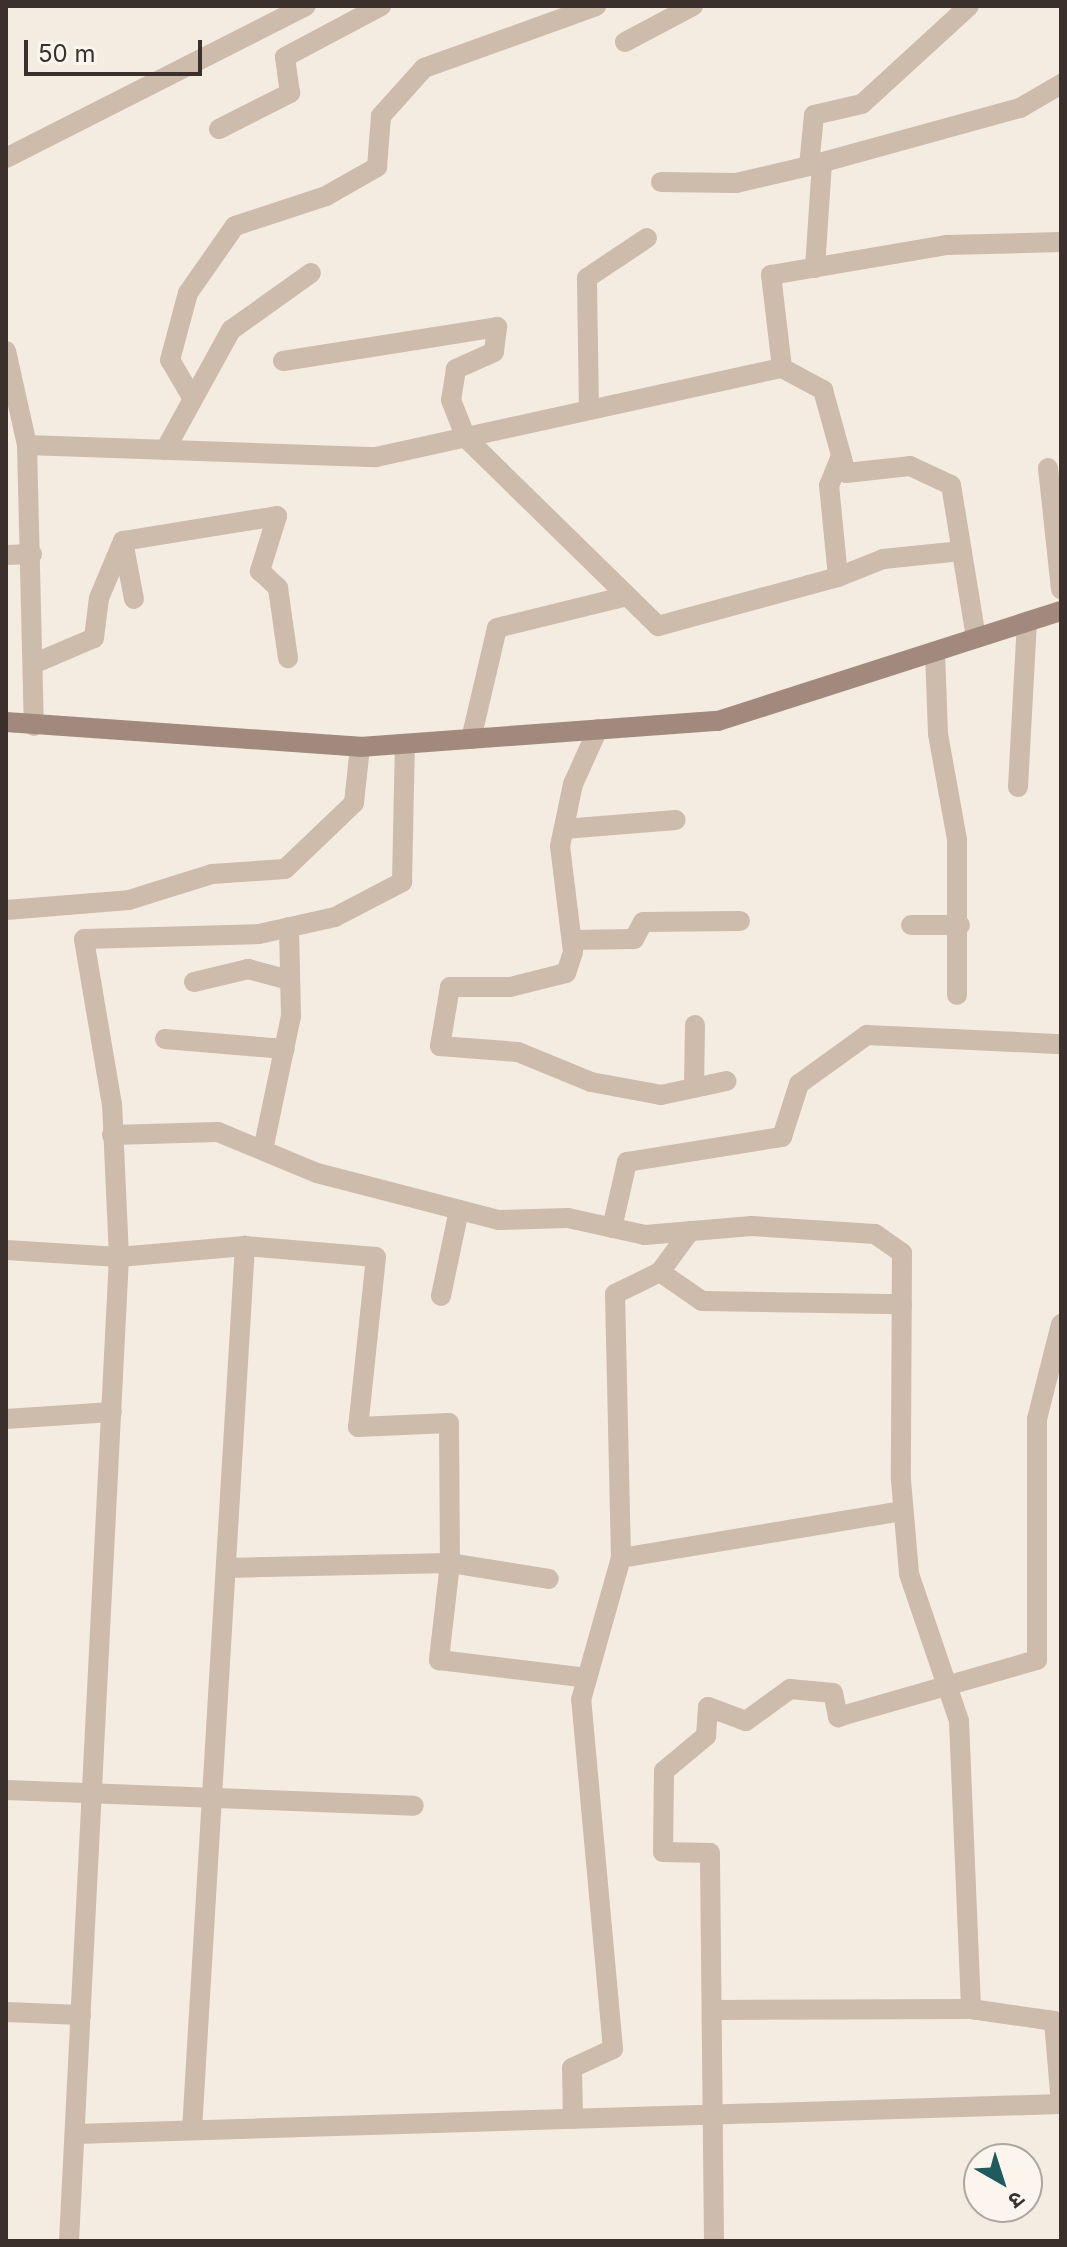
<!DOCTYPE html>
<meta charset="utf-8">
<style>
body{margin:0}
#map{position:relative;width:1067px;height:2247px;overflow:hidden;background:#f4ebe1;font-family:Inter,"Noto Sans Devanagari",sans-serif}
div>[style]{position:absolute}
.street>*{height:20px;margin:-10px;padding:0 10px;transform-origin:10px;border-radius:10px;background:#cdbbac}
.secondary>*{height:20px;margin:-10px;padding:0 10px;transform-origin:10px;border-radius:10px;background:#a18a7d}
span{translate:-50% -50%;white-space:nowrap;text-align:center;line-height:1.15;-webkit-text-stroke:6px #fbf5ee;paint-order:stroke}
.frame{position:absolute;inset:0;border:8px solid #3b302b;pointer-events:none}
.north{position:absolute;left:963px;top:2143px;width:80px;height:80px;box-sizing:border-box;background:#fbf5ee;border:2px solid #aea6a0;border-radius:50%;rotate:141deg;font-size:22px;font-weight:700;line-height:32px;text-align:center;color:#3b302b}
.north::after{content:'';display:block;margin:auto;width:28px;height:36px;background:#1f5a5e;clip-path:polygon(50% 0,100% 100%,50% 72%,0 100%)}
.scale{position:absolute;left:24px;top:40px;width:178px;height:36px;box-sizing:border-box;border:4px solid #3b302b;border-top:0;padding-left:10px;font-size:24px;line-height:28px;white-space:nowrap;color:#3b302b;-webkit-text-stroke:6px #fbf5ee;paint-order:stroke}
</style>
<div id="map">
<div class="street">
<i style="left:625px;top:42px;width:77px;rotate:-27.9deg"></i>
<i style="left:219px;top:129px;width:80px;rotate:-26.9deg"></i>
<i style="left:290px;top:93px;width:36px;rotate:-98deg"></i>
<i style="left:285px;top:57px;width:109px;rotate:-28deg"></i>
<i style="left:6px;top:158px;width:336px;rotate:-26.9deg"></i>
<i style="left:809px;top:166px;width:51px;rotate:-84.4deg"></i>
<i style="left:814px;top:115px;width:49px;rotate:-12.9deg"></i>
<i style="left:862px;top:104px;width:145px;rotate:-42.5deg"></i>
<i style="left:661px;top:182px;width:75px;rotate:0.8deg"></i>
<i style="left:736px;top:183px;width:75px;rotate:-13.1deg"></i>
<i style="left:809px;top:166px;width:219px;rotate:-15.4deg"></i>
<i style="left:1020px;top:108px;width:48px;rotate:-30.3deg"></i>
<i style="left:815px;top:268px;width:105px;rotate:-86.2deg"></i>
<i style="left:6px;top:351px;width:96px;rotate:77.4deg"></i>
<i style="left:27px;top:445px;width:349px;rotate:2deg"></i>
<i style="left:376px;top:457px;width:416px;rotate:-12.4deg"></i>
<i style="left:782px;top:368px;width:47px;rotate:28.2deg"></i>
<i style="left:823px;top:390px;width:86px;rotate:74.5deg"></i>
<i style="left:846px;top:473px;width:64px;rotate:-6.2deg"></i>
<i style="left:910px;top:466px;width:45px;rotate:24.9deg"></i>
<i style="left:951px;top:485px;width:155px;rotate:80.7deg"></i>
<i style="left:283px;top:361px;width:217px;rotate:-9deg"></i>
<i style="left:497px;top:327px;width:25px;rotate:97deg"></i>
<i style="left:494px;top:352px;width:42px;rotate:155.9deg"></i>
<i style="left:456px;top:369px;width:31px;rotate:99deg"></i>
<i style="left:451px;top:400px;width:41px;rotate:68.5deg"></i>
<i style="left:466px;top:438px;width:269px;rotate:44.4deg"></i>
<i style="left:658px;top:626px;width:187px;rotate:-15.2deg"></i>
<i style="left:782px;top:368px;width:94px;rotate:-96.7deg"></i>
<i style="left:771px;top:275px;width:179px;rotate:-9.7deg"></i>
<i style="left:947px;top:245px;width:114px;rotate:-1.5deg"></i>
<i style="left:193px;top:399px;width:45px;rotate:-120.5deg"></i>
<i style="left:170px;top:360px;width:69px;rotate:-75deg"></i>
<i style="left:188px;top:293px;width:82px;rotate:-55deg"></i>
<i style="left:235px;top:226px;width:96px;rotate:-18.2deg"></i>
<i style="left:326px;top:196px;width:59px;rotate:-29.6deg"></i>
<i style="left:377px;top:167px;width:51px;rotate:-85.5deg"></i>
<i style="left:381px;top:116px;width:64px;rotate:-48.1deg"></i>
<i style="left:424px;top:68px;width:183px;rotate:-19.8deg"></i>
<i style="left:589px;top:410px;width:132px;rotate:-90.9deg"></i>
<i style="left:587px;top:278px;width:72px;rotate:-33.7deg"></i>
<i style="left:27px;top:445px;width:281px;rotate:88.6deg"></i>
<i style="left:165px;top:450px;width:137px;rotate:-61.2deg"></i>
<i style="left:231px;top:330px;width:98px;rotate:-35.5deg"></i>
<i style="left:841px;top:456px;width:31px;rotate:112deg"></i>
<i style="left:829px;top:485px;width:92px;rotate:84.4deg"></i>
<i style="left:838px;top:577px;width:48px;rotate:-21.8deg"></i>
<i style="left:883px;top:559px;width:79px;rotate:-5.8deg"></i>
<i style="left:1048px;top:468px;width:122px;rotate:83.9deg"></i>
<i style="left:123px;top:541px;width:59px;rotate:79.3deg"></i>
<i style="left:6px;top:555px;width:26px;rotate:-2deg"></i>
<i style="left:935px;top:652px;width:82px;rotate:87.9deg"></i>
<i style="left:938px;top:734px;width:108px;rotate:79.8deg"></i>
<i style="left:957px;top:840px;width:155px;rotate:90deg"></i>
<i style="left:33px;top:664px;width:66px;rotate:-23.1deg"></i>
<i style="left:94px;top:638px;width:40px;rotate:-82.9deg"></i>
<i style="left:99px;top:598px;width:62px;rotate:-67.2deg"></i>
<i style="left:123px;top:541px;width:156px;rotate:-9.2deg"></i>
<i style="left:277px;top:516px;width:58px;rotate:107.2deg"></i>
<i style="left:260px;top:571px;width:25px;rotate:43deg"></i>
<i style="left:278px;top:588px;width:71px;rotate:81.9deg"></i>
<i style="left:598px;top:729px;width:60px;rotate:114.4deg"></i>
<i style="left:573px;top:784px;width:63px;rotate:101.8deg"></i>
<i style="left:560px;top:846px;width:107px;rotate:83deg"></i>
<i style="left:573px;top:952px;width:22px;rotate:108deg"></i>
<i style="left:566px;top:973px;width:58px;rotate:166deg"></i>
<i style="left:510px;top:987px;width:60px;rotate:180deg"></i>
<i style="left:450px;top:987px;width:60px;rotate:99.6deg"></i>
<i style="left:440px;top:1046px;width:78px;rotate:4.4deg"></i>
<i style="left:518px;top:1052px;width:79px;rotate:22.3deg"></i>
<i style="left:591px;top:1082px;width:71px;rotate:10.5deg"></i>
<i style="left:661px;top:1095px;width:67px;rotate:-12deg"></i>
<i style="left:471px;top:739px;width:114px;rotate:-76.8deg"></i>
<i style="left:497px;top:628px;width:134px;rotate:-13.8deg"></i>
<i style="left:1018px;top:787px;width:165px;rotate:-86.9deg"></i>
<i style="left:564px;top:829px;width:112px;rotate:-4.6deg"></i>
<i style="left:6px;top:910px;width:123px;rotate:-4.6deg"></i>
<i style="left:129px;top:900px;width:87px;rotate:-17.4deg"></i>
<i style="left:212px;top:874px;width:73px;rotate:-3.9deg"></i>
<i style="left:285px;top:869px;width:95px;rotate:-43.7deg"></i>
<i style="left:354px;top:803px;width:56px;rotate:-83.9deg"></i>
<i style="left:911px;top:925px;width:49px"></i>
<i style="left:572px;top:940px;width:62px;rotate:-0.9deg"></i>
<i style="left:634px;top:939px;width:19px;rotate:-62deg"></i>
<i style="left:643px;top:922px;width:97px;rotate:-0.6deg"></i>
<i style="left:194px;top:982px;width:56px;rotate:-13.5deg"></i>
<i style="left:248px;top:969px;width:42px;rotate:15deg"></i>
<i style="left:165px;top:1039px;width:120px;rotate:4.8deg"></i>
<i style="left:694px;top:1088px;width:63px;rotate:-89.1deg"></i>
<i style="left:112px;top:1135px;width:106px;rotate:-1.6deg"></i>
<i style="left:218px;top:1132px;width:107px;rotate:22.5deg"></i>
<i style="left:317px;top:1173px;width:188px;rotate:14.5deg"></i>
<i style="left:499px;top:1220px;width:69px;rotate:-1.7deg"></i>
<i style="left:568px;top:1218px;width:79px;rotate:12.4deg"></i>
<i style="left:645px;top:1235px;width:107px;rotate:-4.8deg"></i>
<i style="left:752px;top:1226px;width:123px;rotate:3.7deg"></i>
<i style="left:875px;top:1234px;width:33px;rotate:35deg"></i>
<i style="left:902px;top:1253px;width:227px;rotate:90.3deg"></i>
<i style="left:901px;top:1480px;width:94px;rotate:85.1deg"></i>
<i style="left:909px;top:1574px;width:155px;rotate:71.2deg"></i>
<i style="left:959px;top:1721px;width:288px;rotate:87.6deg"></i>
<i style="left:971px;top:2009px;width:84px;rotate:8.2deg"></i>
<i style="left:1054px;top:2021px;width:83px;rotate:85.2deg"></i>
<i style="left:263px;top:1150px;width:137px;rotate:-78.2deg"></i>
<i style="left:291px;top:1016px;width:89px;rotate:-91.3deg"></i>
<i style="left:612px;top:1228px;width:68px;rotate:-77.2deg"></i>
<i style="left:627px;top:1162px;width:157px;rotate:-9.2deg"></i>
<i style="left:782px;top:1137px;width:56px;rotate:-72.2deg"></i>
<i style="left:799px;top:1084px;width:84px;rotate:-35.8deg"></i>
<i style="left:867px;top:1035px;width:194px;rotate:2.7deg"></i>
<i style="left:6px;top:1250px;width:113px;rotate:3.5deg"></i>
<i style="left:119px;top:1257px;width:126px;rotate:-5deg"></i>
<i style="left:245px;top:1246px;width:131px;rotate:4.8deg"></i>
<i style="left:376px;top:1257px;width:171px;rotate:96deg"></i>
<i style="left:358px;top:1427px;width:91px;rotate:-2.5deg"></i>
<i style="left:449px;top:1423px;width:140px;rotate:89.6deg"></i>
<i style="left:450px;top:1563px;width:98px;rotate:96.5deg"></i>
<i style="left:439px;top:1660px;width:149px;rotate:6.9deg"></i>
<i style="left:660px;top:1272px;width:51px;rotate:-53.8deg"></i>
<i style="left:441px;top:1296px;width:88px;rotate:-78.2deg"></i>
<i style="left:6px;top:1419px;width:106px;rotate:-3.8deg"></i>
<i style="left:621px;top:1558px;width:286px;rotate:-9.5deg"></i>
<i style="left:226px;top:1568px;width:224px;rotate:-1.3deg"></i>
<i style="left:450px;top:1563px;width:100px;rotate:9.2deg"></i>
<i style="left:6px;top:1790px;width:408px;rotate:2.2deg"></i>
<i style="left:714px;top:2010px;width:257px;rotate:-0.2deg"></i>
<i style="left:6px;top:2012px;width:75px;rotate:2.3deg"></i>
<i style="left:573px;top:2119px;width:51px;rotate:-91.1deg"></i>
<i style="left:572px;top:2068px;width:45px;rotate:-24.9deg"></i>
<i style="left:613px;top:2049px;width:350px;rotate:-95.2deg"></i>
<i style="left:581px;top:1700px;width:148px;rotate:-74.3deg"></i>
<i style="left:621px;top:1558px;width:264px;rotate:-91.3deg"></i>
<i style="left:615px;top:1294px;width:50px;rotate:-26.1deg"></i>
<i style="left:660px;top:1272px;width:51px;rotate:34.6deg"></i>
<i style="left:702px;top:1301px;width:200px;rotate:0.9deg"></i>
<i style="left:192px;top:2130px;width:886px;rotate:-86.57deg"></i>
<i style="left:75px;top:2134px;width:986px;rotate:-1.74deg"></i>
<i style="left:69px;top:2241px;width:985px;rotate:-87.09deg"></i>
<i style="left:119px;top:1257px;width:152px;rotate:-92.6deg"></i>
<i style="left:112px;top:1105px;width:168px;rotate:-99.6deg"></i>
<i style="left:84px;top:939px;width:175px;rotate:-1.6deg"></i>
<i style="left:259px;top:934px;width:78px;rotate:-12.6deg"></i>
<i style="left:335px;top:917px;width:76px;rotate:-27.6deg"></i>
<i style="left:402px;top:882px;width:138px;rotate:-88.8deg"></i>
<i style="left:714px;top:2241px;width:388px;rotate:-90.6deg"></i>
<i style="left:710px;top:1853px;width:47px;rotate:-178.8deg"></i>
<i style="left:663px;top:1852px;width:81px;rotate:-89.3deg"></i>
<i style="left:664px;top:1771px;width:55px;rotate:-39.8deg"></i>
<i style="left:706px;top:1736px;width:29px;rotate:-86deg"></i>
<i style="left:708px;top:1707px;width:40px;rotate:20.2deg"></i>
<i style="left:746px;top:1721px;width:54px;rotate:-36deg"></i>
<i style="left:790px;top:1689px;width:43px;rotate:5.3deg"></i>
<i style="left:833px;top:1693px;width:25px;rotate:78deg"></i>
<i style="left:838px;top:1717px;width:207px;rotate:-16deg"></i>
<i style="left:1037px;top:1660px;width:241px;rotate:-90deg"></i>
<i style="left:1037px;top:1419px;width:98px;rotate:-75.8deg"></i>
</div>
<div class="secondary">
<i style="left:6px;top:722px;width:355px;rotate:4deg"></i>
<i style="left:360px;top:747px;width:359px;rotate:-4.2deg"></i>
<i style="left:718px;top:721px;width:360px;rotate:-17.8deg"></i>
</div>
<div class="frame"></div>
<div class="north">उ</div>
<div class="scale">50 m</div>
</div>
